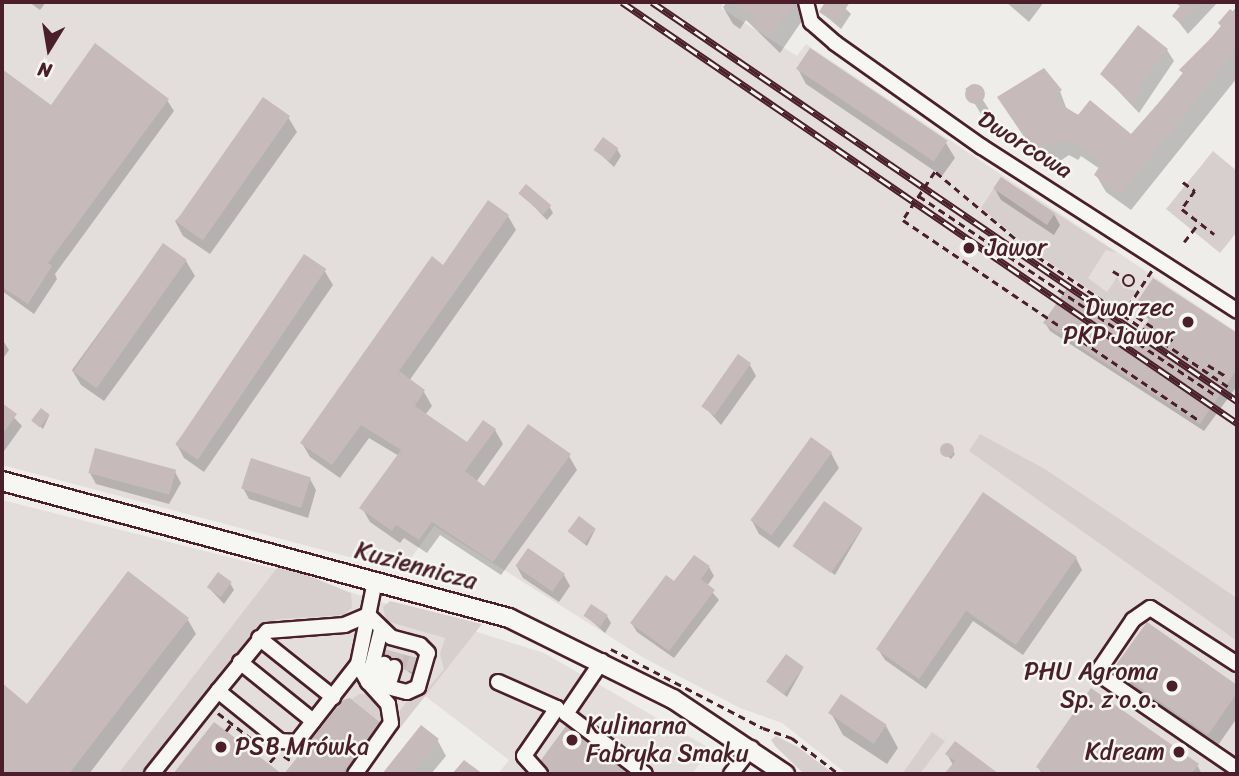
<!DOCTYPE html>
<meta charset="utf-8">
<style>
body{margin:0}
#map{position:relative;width:1239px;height:776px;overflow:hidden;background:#efedea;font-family:Sriracha,sans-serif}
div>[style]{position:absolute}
.built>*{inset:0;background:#e3dedc}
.green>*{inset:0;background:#d7cfce}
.shadow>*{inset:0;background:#0003;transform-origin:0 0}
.building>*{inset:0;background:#c6babb;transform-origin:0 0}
.round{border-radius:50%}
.minor-tunnel>*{height:14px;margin-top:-7px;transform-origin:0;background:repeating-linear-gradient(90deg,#cec4c4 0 14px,transparent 0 21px)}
.path>*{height:2.5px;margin-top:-1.25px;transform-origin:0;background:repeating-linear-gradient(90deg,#4a1f2b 0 7px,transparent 0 12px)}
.path>.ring{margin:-1.25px;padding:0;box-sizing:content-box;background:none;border:2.5px solid #4a1f2b;border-radius:50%}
.roads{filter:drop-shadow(2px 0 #4a1f2b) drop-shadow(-2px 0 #4a1f2b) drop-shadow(0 2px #4a1f2b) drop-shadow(0 -2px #4a1f2b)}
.minor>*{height:14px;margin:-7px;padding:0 7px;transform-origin:7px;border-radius:7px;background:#f6f6f2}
.major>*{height:18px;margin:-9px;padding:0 9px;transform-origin:9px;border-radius:9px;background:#f6f6f2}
.rail>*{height:7px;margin-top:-3.5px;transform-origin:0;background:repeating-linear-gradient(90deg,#f6f6f2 0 13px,#4a1f2b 0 26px);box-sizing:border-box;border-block:2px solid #4a1f2b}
.dots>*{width:19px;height:19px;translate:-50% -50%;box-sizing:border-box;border:4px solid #f6f6f2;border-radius:50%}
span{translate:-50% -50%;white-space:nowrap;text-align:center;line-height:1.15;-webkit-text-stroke:5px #f6f6f2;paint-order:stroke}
.street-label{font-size:24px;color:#4a1f2b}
.poi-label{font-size:24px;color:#4a1f2b}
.left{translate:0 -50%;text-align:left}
.right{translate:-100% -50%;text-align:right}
.frame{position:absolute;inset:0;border:4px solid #4a1f2b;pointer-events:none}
.north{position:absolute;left:14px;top:14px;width:70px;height:70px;-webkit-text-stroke:5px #f6f6f2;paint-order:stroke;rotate:191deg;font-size:19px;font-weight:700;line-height:28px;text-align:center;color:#4a1f2b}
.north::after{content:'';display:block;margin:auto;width:24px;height:32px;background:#4a1f2b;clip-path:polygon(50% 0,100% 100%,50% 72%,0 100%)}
</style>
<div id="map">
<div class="built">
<i style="clip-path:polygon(2px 2px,724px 2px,721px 8px,797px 56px,806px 44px,1237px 332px,1237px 774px,847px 774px,782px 723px,740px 708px,644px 658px,434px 526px,402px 571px,2px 465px)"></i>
<i style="clip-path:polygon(2px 500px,276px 569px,544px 653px,711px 749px,692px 774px,498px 774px,509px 760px,425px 696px,363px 774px,2px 774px)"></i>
</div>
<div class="green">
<i style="clip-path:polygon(1213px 151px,1237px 171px,1237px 232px,1220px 253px,1166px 209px)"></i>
<i style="clip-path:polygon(1001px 177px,1117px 253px,1106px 250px,1088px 278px,1107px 292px,1117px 277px,1123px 288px,1136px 291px,1122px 312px,1036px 253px,981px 208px)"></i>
<i style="clip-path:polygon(980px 434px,1045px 469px,1237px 598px,1237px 641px,969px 451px)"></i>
<i style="clip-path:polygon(280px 564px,351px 593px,352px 607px,344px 615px,279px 619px,263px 625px,140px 774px,118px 774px)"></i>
<i style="clip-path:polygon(390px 601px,482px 624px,396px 733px,400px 710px,412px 696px,425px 692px,444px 669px,440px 654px,445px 638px,386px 621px,383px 607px)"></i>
<i style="clip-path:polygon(359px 694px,369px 694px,379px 703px,384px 725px,352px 699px)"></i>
<i style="clip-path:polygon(932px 732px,945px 741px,920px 774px,902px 774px)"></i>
<i style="clip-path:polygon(776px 736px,798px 747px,834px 774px,804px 774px,776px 747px,771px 740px)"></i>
</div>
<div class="shadow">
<i style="clip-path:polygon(29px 2px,46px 2px,40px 10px)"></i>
<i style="clip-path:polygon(727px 2px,798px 2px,806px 15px,780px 53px,746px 20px,740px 29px,733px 24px,723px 7px)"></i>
<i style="clip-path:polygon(827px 2px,839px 2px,851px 14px,841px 29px,821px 12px)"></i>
<i style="clip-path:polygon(1006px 2px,1044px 2px,1029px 22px)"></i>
<i style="clip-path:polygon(1185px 2px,1218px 2px,1188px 34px,1174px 16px)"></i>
<i style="clip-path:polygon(1237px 6px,1237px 78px,1131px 210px,1106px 192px,1096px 175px,1100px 169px,1081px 156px,1078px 160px,1069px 155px,1047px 170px,1009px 114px,1060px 91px,1067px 110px,1131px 137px)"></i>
<i style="clip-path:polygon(1167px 50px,1174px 61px,1139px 113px,1102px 74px)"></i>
<i style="clip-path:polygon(798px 69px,946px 143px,955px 158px,942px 176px,806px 84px)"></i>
<i style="clip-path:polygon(2px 71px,52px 108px,167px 100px,174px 111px,55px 274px,57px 279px,34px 314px,2px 291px)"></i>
<i style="left:973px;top:84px;width:32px;height:9px;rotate:58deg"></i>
<i style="clip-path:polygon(288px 117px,297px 132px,210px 254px,183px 236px,175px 221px)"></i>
<i style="clip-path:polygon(617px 149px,621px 156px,614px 167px,596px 150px)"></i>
<i style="clip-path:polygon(995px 189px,1054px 214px,1060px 225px,1054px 235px,1001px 200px)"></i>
<i style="clip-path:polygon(521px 193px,549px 206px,553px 213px,547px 220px)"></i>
<i style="clip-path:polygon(508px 216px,516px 230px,409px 381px,424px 392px,432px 406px,425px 415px,468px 444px,495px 430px,503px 444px,476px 482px,485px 489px,569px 456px,577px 470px,501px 575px,440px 535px,427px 553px,404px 538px,400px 543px,370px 522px,362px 508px,399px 456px,369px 438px,340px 478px,310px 457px,302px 443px,444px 267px)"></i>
<i style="clip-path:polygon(163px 245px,186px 261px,195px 276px,104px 401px,81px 385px,72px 370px)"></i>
<i style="clip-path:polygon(324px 270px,333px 285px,204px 472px,184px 458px,176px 443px)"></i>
<i style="clip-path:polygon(1153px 280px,1237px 336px,1237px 386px,1204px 431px,1050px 331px,1045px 323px,1137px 337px,1150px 321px,1136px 306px)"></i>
<i style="clip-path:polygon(2px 339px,9px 350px,2px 360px)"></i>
<i style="clip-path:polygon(750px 365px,756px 376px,721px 425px,704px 406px)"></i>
<i style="clip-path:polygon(2px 405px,22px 426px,2px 454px)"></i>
<i style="clip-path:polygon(49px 416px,43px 429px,34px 421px)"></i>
<i style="clip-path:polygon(949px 445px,955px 454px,951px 459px,942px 451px)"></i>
<i style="clip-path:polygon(831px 453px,839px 468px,779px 548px,759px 534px,751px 519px)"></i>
<i style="clip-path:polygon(175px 472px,181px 483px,169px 504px,96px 484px,90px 473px)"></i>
<i style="clip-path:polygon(310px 479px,316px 490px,308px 518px,249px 499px,243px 488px)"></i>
<i style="clip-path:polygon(862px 529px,835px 575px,795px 546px)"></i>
<i style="clip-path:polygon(595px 530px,587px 546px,569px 532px)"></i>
<i style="clip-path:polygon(1076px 558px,1082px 570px,1023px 655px,973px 621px,926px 689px,885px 660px,878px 649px)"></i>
<i style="clip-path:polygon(517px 567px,564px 575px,570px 586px,559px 602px,523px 578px)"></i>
<i style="clip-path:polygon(709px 567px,714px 576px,707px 586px,719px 600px,674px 658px,637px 632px,632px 624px,675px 584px)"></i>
<i style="clip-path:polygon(230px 583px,234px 590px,224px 604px,209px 588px)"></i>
<i style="clip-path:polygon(586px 616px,607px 616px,611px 623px,605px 633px)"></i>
<i style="clip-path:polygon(188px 620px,196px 634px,89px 774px,2px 774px,2px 686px,28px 706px)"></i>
<i style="clip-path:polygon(1147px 624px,1237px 687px,1237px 718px,1216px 748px,1123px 683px,1115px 669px)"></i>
<i style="clip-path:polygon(387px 654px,415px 659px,419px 666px,416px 678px)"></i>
<i style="clip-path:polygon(803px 668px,787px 697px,768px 682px)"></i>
<i style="clip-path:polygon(344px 701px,379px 723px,387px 737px,360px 774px,286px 774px)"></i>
<i style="clip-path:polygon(831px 713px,886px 726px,898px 748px,887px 764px,843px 735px)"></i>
<i style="clip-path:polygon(215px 724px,279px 774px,175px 774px)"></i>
<i style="clip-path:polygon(422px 728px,438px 741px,446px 756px,431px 774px,384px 774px)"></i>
<i style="clip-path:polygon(955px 743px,996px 774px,947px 774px,953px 765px,947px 754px)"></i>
<i style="clip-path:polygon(1197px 765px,1202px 774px,1042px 774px,1038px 767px)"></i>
</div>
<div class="building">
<i style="clip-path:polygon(732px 2px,795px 2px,770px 37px,753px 25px,755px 17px)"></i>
<i style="clip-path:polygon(825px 2px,850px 2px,836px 23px,819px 12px)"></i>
<i style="clip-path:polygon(1174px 2px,1202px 2px,1180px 23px,1172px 16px,1180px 6px)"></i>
<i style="clip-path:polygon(1230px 9px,1237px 15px,1237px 49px,1121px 194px,1094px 175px,1102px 162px,1070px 140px,1068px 144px,1058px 138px,1036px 154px,997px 97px,1044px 68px,1062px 90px,1051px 98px,1078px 115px,1090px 100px,1131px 134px,1184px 74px,1179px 70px,1222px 27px,1218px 23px)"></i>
<i style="clip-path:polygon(1138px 25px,1168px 49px,1136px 90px,1139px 94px,1132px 103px,1100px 74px)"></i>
<i style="clip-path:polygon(95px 43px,169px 99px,48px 263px,52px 266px,28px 304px,2px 287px,2px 69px,51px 105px)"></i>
<i style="left:810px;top:48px;width:166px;height:25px;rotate:34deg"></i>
<i class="round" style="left:965px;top:84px;width:20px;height:20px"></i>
<i style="left:263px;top:97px;width:33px;height:152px;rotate:35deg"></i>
<i style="left:603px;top:137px;width:19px;height:16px;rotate:36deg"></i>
<i style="left:1001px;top:177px;width:65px;height:14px;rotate:34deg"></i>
<i style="left:526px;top:184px;width:33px;height:12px;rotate:40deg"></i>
<i style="clip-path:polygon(488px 200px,509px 215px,399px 371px,425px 390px,415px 406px,467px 442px,483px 420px,496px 429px,465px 471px,484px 486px,528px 424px,571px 454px,493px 562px,432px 522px,419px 540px,396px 525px,392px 531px,359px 508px,401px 450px,361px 425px,332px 465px,300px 443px,432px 256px,443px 265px)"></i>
<i style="left:163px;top:243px;width:29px;height:157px;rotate:35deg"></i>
<i style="left:304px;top:254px;width:27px;height:230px;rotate:34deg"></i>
<i style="clip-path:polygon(1153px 278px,1237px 333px,1237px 369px,1200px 424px,1043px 323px,1067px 288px,1137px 335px,1151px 317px,1134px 306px)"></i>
<i style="left:738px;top:354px;width:16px;height:64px;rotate:35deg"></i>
<i style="clip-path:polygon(2px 403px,17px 414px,2px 435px)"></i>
<i style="left:41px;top:408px;width:11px;height:16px;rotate:38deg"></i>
<i style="left:811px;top:437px;width:26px;height:103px;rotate:36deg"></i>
<i class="round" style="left:940px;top:443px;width:14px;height:14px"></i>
<i style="left:95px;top:448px;width:84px;height:26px;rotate:15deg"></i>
<i style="left:251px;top:458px;width:63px;height:32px;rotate:18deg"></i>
<i style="clip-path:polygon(983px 492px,1077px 557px,1016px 645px,966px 611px,919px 679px,876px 649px)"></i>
<i style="left:824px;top:501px;width:47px;height:55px;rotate:35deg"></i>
<i style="left:579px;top:516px;width:21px;height:19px;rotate:37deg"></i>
<i style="left:528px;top:548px;width:45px;height:22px;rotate:35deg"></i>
<i style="clip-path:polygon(694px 555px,710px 566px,701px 579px,715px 590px,669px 651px,630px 623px,666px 575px,674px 581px)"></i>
<i style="clip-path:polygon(128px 571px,189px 618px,69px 774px,2px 774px,2px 683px,27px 704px)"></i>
<i style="left:218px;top:572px;width:17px;height:19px;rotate:36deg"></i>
<i style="left:591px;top:604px;width:20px;height:14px;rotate:33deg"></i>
<i style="clip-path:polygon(1147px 622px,1237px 685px,1237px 693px,1208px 735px,1113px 669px)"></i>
<i style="clip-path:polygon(387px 650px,417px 658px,412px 672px,403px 669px,400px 660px,385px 655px)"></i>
<i style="left:786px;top:654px;width:22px;height:34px;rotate:36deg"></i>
<i style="clip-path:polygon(1091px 688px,1199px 764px,1191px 774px,1047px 774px,1036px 767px)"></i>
<i style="left:841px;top:694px;width:55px;height:23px;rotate:34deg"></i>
<i style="clip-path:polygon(350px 698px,380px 722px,342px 774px,284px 774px,343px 700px)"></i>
<i style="clip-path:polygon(214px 722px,226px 731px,282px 774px,173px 774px)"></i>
<i style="clip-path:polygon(421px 725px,439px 739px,411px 774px,382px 774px)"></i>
<i style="clip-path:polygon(566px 726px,629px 774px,549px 774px,541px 760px)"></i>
<i style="clip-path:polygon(955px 741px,999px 774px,944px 774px,955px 761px,945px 754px)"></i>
<i style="clip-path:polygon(464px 760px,483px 774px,452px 774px)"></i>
</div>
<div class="minor-tunnel">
<i style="left:384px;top:664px;width:14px;rotate:-78deg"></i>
<i style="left:394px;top:667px;width:15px;rotate:-79deg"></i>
<i style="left:412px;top:672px;width:15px;rotate:-74deg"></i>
</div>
<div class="path">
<i style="left:1183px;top:182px;width:15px;rotate:37deg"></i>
<i style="left:1195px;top:191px;width:22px;rotate:126deg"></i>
<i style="left:1182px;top:209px;width:41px;rotate:38deg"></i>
<i style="left:919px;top:196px;width:357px;rotate:33.9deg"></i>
<i style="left:1184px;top:242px;width:24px;rotate:-52deg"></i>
<i style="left:1113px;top:271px;width:13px;rotate:32deg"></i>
<i style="left:1152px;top:271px;width:53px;rotate:123.4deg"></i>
<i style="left:1123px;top:315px;width:109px;rotate:-145.9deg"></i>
<i style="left:1033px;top:254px;width:128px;rotate:-140.1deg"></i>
<i style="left:935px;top:172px;width:58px;rotate:123.7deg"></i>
<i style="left:903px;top:220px;width:356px;rotate:34.1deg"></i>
<i class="ring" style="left:1123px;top:275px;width:9.5px;height:9.5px"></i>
<i style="left:1127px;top:310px;width:58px;rotate:33.7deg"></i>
<i style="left:1123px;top:315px;width:130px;rotate:34.3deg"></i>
<i style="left:1237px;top:328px;width:3px;rotate:90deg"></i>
<i style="left:1236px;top:364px;width:2px;rotate:-63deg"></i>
<i style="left:1208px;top:365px;width:22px;rotate:32deg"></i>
<i style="left:611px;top:649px;width:171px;rotate:27.5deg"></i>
<i style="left:763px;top:728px;width:31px;rotate:19deg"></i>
<i style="left:792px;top:738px;width:59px;rotate:37.5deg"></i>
<i style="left:218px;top:713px;width:72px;rotate:37.7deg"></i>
<i style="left:275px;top:757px;width:9px;rotate:131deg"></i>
<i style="left:226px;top:731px;width:10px;rotate:-53deg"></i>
<i style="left:284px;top:756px;width:11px;rotate:34deg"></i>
</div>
<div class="roads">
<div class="minor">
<i style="left:806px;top:2px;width:21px;rotate:76deg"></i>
<i style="left:811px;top:22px;width:32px;rotate:41deg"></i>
<i style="left:835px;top:43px;width:180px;rotate:35.3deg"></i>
<i style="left:982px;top:147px;width:303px;rotate:32.7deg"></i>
<i style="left:368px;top:615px;width:25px;rotate:157deg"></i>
<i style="left:345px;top:625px;width:78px;rotate:175.6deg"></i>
<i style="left:267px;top:631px;width:77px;rotate:129.2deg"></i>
<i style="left:218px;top:691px;width:80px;rotate:38.9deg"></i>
<i style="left:280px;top:741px;width:17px;rotate:3deg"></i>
<i style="left:297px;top:742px;width:99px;rotate:-52deg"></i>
<i style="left:358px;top:664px;width:85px;rotate:-78.4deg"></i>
<i style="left:259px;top:638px;width:95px;rotate:38.6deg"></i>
<i style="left:602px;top:661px;width:64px;rotate:124.2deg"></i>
<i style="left:566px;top:714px;width:99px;rotate:37.2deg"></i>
<i style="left:240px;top:662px;width:94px;rotate:38.9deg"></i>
<i style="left:358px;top:664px;width:21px;rotate:61deg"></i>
<i style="left:368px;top:682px;width:40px;rotate:14.4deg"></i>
<i style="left:407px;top:692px;width:12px;rotate:-24deg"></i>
<i style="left:418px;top:687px;width:35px;rotate:-74deg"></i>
<i style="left:428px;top:653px;width:11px;rotate:-135deg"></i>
<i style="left:420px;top:645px;width:30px;rotate:-165deg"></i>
<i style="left:391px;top:637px;width:32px;rotate:-136deg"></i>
<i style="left:1237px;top:664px;width:103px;rotate:-147.2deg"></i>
<i style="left:1150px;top:608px;width:21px;rotate:145deg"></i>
<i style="left:1133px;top:620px;width:64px;rotate:124.2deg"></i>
<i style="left:1097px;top:673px;width:170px;rotate:34.4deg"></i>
<i style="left:498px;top:682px;width:64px;rotate:23.8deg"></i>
<i style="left:557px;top:708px;width:58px;rotate:124.5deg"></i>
<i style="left:524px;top:756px;width:24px;rotate:48deg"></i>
<i style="left:378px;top:685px;width:22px;rotate:-74deg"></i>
<i style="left:388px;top:687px;width:21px;rotate:-73deg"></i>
<i style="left:152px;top:774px;width:106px;rotate:-51.5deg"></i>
<i style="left:355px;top:774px;width:62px;rotate:-54.8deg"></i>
<i style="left:391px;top:723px;width:19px;rotate:-99deg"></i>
<i style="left:388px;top:704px;width:30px;rotate:-132deg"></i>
<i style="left:368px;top:682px;width:54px;rotate:-76deg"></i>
<i style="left:731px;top:774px;width:33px;rotate:-52deg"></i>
</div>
<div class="major">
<i style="left:2px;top:481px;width:525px;rotate:15.12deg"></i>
<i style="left:509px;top:618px;width:183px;rotate:26.3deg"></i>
<i style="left:673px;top:699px;width:135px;rotate:33.8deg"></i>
</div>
</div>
<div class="rail">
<i style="left:622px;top:2px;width:745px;rotate:34.39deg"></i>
<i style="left:652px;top:2px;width:708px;rotate:34.3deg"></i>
</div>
<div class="dots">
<i style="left:969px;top:248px;background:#4a1f2b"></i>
<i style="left:1188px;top:322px;background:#4a1f2b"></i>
<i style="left:1172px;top:686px;background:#4a1f2b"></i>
<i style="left:572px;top:740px;background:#4a1f2b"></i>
<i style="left:221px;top:747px;background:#4a1f2b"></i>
<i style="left:1179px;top:752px;background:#4a1f2b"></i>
</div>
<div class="street-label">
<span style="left:1025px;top:145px;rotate:32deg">Dworcowa</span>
<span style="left:416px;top:566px;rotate:15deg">Kuziennicza</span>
</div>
<div class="poi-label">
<span class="left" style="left:985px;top:248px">Jawor</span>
<span class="right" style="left:1174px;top:322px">Dworzec<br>PKP Jawor</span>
<span class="right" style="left:1158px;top:686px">PHU Agroma<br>Sp. z o.o.</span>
<span class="left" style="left:586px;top:740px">Kulinarna<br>Fabryka Smaku</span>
<span class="left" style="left:235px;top:747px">PSB Mrówka</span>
<span class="right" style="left:1165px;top:752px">Kdream</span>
</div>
<div class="frame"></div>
<div class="north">N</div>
</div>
